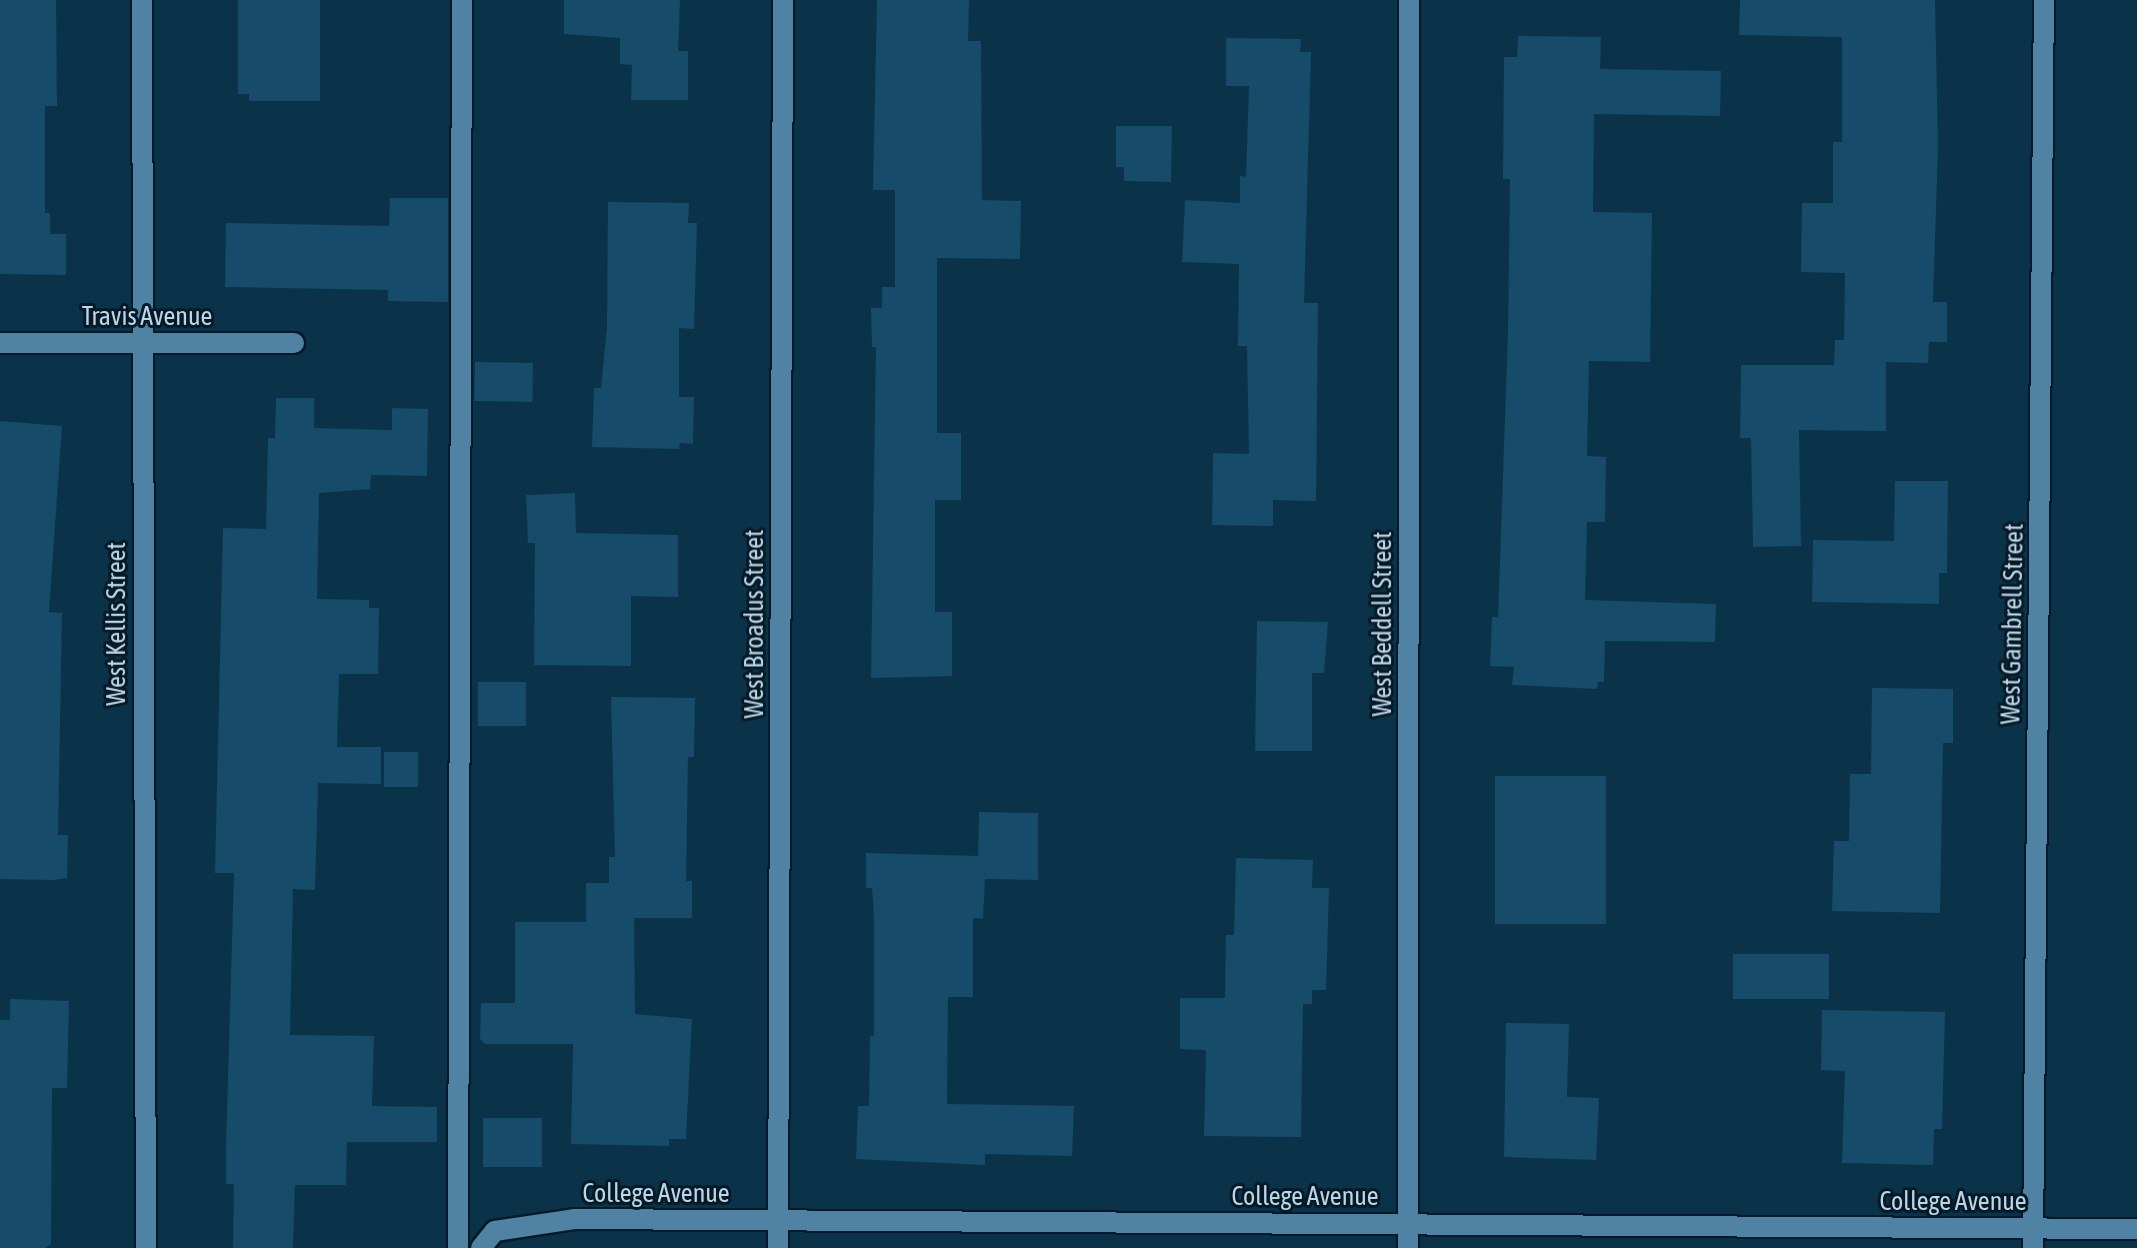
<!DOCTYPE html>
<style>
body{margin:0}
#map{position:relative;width:2137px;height:1248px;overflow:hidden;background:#0a334a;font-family:"Asap Condensed",sans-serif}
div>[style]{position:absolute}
.building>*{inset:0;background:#164b69;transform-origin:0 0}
.roads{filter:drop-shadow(2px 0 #011a29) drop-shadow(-2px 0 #011a29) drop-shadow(0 2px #011a29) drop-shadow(0 -2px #011a29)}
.service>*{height:20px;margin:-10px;padding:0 10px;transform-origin:10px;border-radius:10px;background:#4f82a3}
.minor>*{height:20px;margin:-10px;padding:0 10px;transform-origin:10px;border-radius:10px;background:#4f82a3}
span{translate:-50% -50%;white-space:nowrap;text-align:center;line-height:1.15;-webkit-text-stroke:6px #051a26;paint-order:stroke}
.street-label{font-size:26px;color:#bcd6e8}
</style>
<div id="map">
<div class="building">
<i style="clip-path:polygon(0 0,56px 0,57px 106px,45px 106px,45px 213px,50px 213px,50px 234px,66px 234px,66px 275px,0 274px)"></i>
<i style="clip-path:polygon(238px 0,320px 0,320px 101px,249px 101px,249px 94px,238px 94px)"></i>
<i style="clip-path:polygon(564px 0,680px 0,678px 51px,688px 51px,688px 100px,631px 100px,632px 65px,620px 64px,620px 38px,564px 34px)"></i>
<i style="clip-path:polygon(877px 0,969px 0,968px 41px,981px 41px,982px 200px,1021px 201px,1020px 259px,937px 258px,937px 433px,961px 433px,961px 500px,935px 500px,935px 612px,952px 612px,952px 676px,871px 678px,876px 347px,872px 347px,871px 308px,882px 308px,882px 287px,895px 287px,895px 190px,873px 190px)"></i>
<i style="clip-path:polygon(1740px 0,1935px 0,1938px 146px,1933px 302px,1947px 302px,1947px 342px,1929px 342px,1928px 363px,1886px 362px,1886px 431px,1799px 430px,1801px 546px,1753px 547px,1751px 438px,1740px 438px,1741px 365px,1834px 365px,1835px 340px,1844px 340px,1845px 273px,1801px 272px,1802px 203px,1833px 203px,1833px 142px,1842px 142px,1842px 37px,1739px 35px)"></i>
<i style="clip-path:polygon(1518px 36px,1601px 37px,1600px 69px,1721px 71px,1720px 116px,1594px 114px,1593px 212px,1652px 213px,1650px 362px,1589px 361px,1587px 456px,1606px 457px,1605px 522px,1587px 522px,1585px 600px,1716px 604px,1715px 642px,1605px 641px,1604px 682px,1598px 682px,1597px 689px,1512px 685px,1514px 667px,1490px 666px,1492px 617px,1498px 617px,1508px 332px,1510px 179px,1503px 179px,1504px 57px,1517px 57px)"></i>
<i style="clip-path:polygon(1226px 38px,1301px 39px,1300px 52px,1311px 52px,1304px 303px,1318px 303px,1316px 501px,1273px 500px,1273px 526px,1212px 525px,1213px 453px,1249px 454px,1247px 346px,1238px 346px,1239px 264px,1182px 262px,1185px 200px,1240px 203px,1240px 176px,1246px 177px,1249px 86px,1226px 86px)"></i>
<i style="clip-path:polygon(1116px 126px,1172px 126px,1171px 182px,1124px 181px,1124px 167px,1116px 167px)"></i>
<i style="clip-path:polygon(390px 198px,448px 198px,448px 302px,388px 301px,388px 290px,225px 287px,226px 223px,389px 226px)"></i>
<i style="clip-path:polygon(608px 202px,689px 203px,688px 223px,697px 223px,694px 329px,679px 328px,679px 397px,694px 397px,693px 444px,680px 443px,679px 449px,592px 447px,594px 388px,601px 388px,607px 327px)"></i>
<i style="left:475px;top:362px;width:58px;height:39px;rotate:1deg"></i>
<i style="clip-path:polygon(276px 398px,314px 398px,314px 428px,392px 430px,392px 408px,428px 409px,427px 476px,371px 475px,370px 489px,319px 493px,317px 599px,369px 600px,369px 608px,379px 608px,378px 674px,339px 674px,337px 747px,381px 747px,381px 784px,318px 783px,315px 890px,293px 889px,290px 1035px,374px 1036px,372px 1106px,437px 1107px,437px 1142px,347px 1142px,346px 1185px,295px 1185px,293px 1248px,233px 1248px,234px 1184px,226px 1184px,226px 1146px,234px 873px,215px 873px,223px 528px,266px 529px,268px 438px,275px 438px)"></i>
<i style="clip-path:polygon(0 421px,62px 426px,49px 612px,62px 613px,58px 835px,68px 835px,67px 878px,54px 880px,0 879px)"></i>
<i style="clip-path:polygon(1895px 481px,1948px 481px,1947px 573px,1939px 573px,1939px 604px,1812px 602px,1813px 540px,1894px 541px)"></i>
<i style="clip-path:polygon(575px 493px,576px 533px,678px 535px,678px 597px,631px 596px,631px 666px,534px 665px,535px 543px,528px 543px,526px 495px)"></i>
<i style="clip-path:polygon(1257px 621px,1328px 622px,1324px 673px,1312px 673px,1312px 751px,1255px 751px)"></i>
<i style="left:478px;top:682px;width:48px;height:44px"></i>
<i style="clip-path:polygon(1872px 688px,1953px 689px,1953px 743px,1943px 743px,1940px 913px,1832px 911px,1834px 841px,1849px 841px,1850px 774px,1871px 774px)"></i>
<i style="clip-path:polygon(611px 697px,695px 698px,694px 757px,688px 757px,686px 881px,692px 881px,692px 918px,634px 918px,635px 1014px,692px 1019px,686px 1139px,669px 1139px,669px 1146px,571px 1144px,573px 1044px,485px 1044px,480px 1039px,481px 1003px,515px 1003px,515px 922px,586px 922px,586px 883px,609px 883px,609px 857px,615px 857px)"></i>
<i style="left:384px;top:752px;width:34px;height:35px"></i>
<i style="left:1495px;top:776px;width:111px;height:148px"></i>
<i style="clip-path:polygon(979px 812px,1038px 813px,1038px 880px,985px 879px,983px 919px,973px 918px,973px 997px,948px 997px,947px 1104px,1074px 1106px,1072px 1156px,985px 1154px,985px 1165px,856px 1159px,858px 1106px,869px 1106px,870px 1036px,874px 1036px,874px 916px,872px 888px,866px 888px,866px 853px,978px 856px)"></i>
<i style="clip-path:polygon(1236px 858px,1313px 860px,1312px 888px,1329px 888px,1326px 990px,1312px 990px,1312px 1004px,1303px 1004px,1301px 1137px,1204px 1136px,1206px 1050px,1180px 1049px,1180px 998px,1225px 998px,1226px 935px,1234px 935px)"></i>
<i style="left:1733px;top:954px;width:96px;height:45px"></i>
<i style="clip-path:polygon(10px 999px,69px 1001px,67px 1088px,52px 1088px,51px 1244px,45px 1248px,0 1248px,0 1020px,10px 1020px)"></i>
<i style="clip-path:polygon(1822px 1010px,1945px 1012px,1942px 1129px,1934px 1129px,1933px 1165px,1842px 1163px,1845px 1071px,1821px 1070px)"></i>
<i style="clip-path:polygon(1506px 1023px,1569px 1024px,1567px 1097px,1599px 1098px,1596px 1160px,1504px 1157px)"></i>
<i style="left:483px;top:1118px;width:59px;height:49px"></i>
</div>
<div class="roads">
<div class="service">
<i style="left:458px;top:1248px;width:1248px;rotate:-89.82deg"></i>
</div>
<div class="minor">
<i style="left:142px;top:0;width:1248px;rotate:89.82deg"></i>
<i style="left:0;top:343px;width:294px"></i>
<i style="left:481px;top:1248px;width:22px;rotate:-51deg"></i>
<i style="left:495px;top:1231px;width:80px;rotate:-8.6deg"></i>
<i style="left:574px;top:1219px;width:1563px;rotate:0.37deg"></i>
<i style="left:778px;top:1248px;width:1248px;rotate:-89.77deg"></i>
<i style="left:1408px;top:1248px;width:1248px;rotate:-89.95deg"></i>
<i style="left:2033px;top:1248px;width:1248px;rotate:-89.5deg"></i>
</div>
</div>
<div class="street-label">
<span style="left:147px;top:317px">Travis Avenue</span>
<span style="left:117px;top:624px;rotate:-90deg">West Kellis Street</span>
<span style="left:755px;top:624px;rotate:-90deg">West Broadus Street</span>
<span style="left:1383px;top:624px;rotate:-90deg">West Beddell Street</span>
<span style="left:2013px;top:624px;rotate:-89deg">West Gambrell Street</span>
<span style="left:656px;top:1194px">College Avenue</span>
<span style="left:1305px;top:1197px">College Avenue</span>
<span style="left:1953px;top:1202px">College Avenue</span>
</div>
</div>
